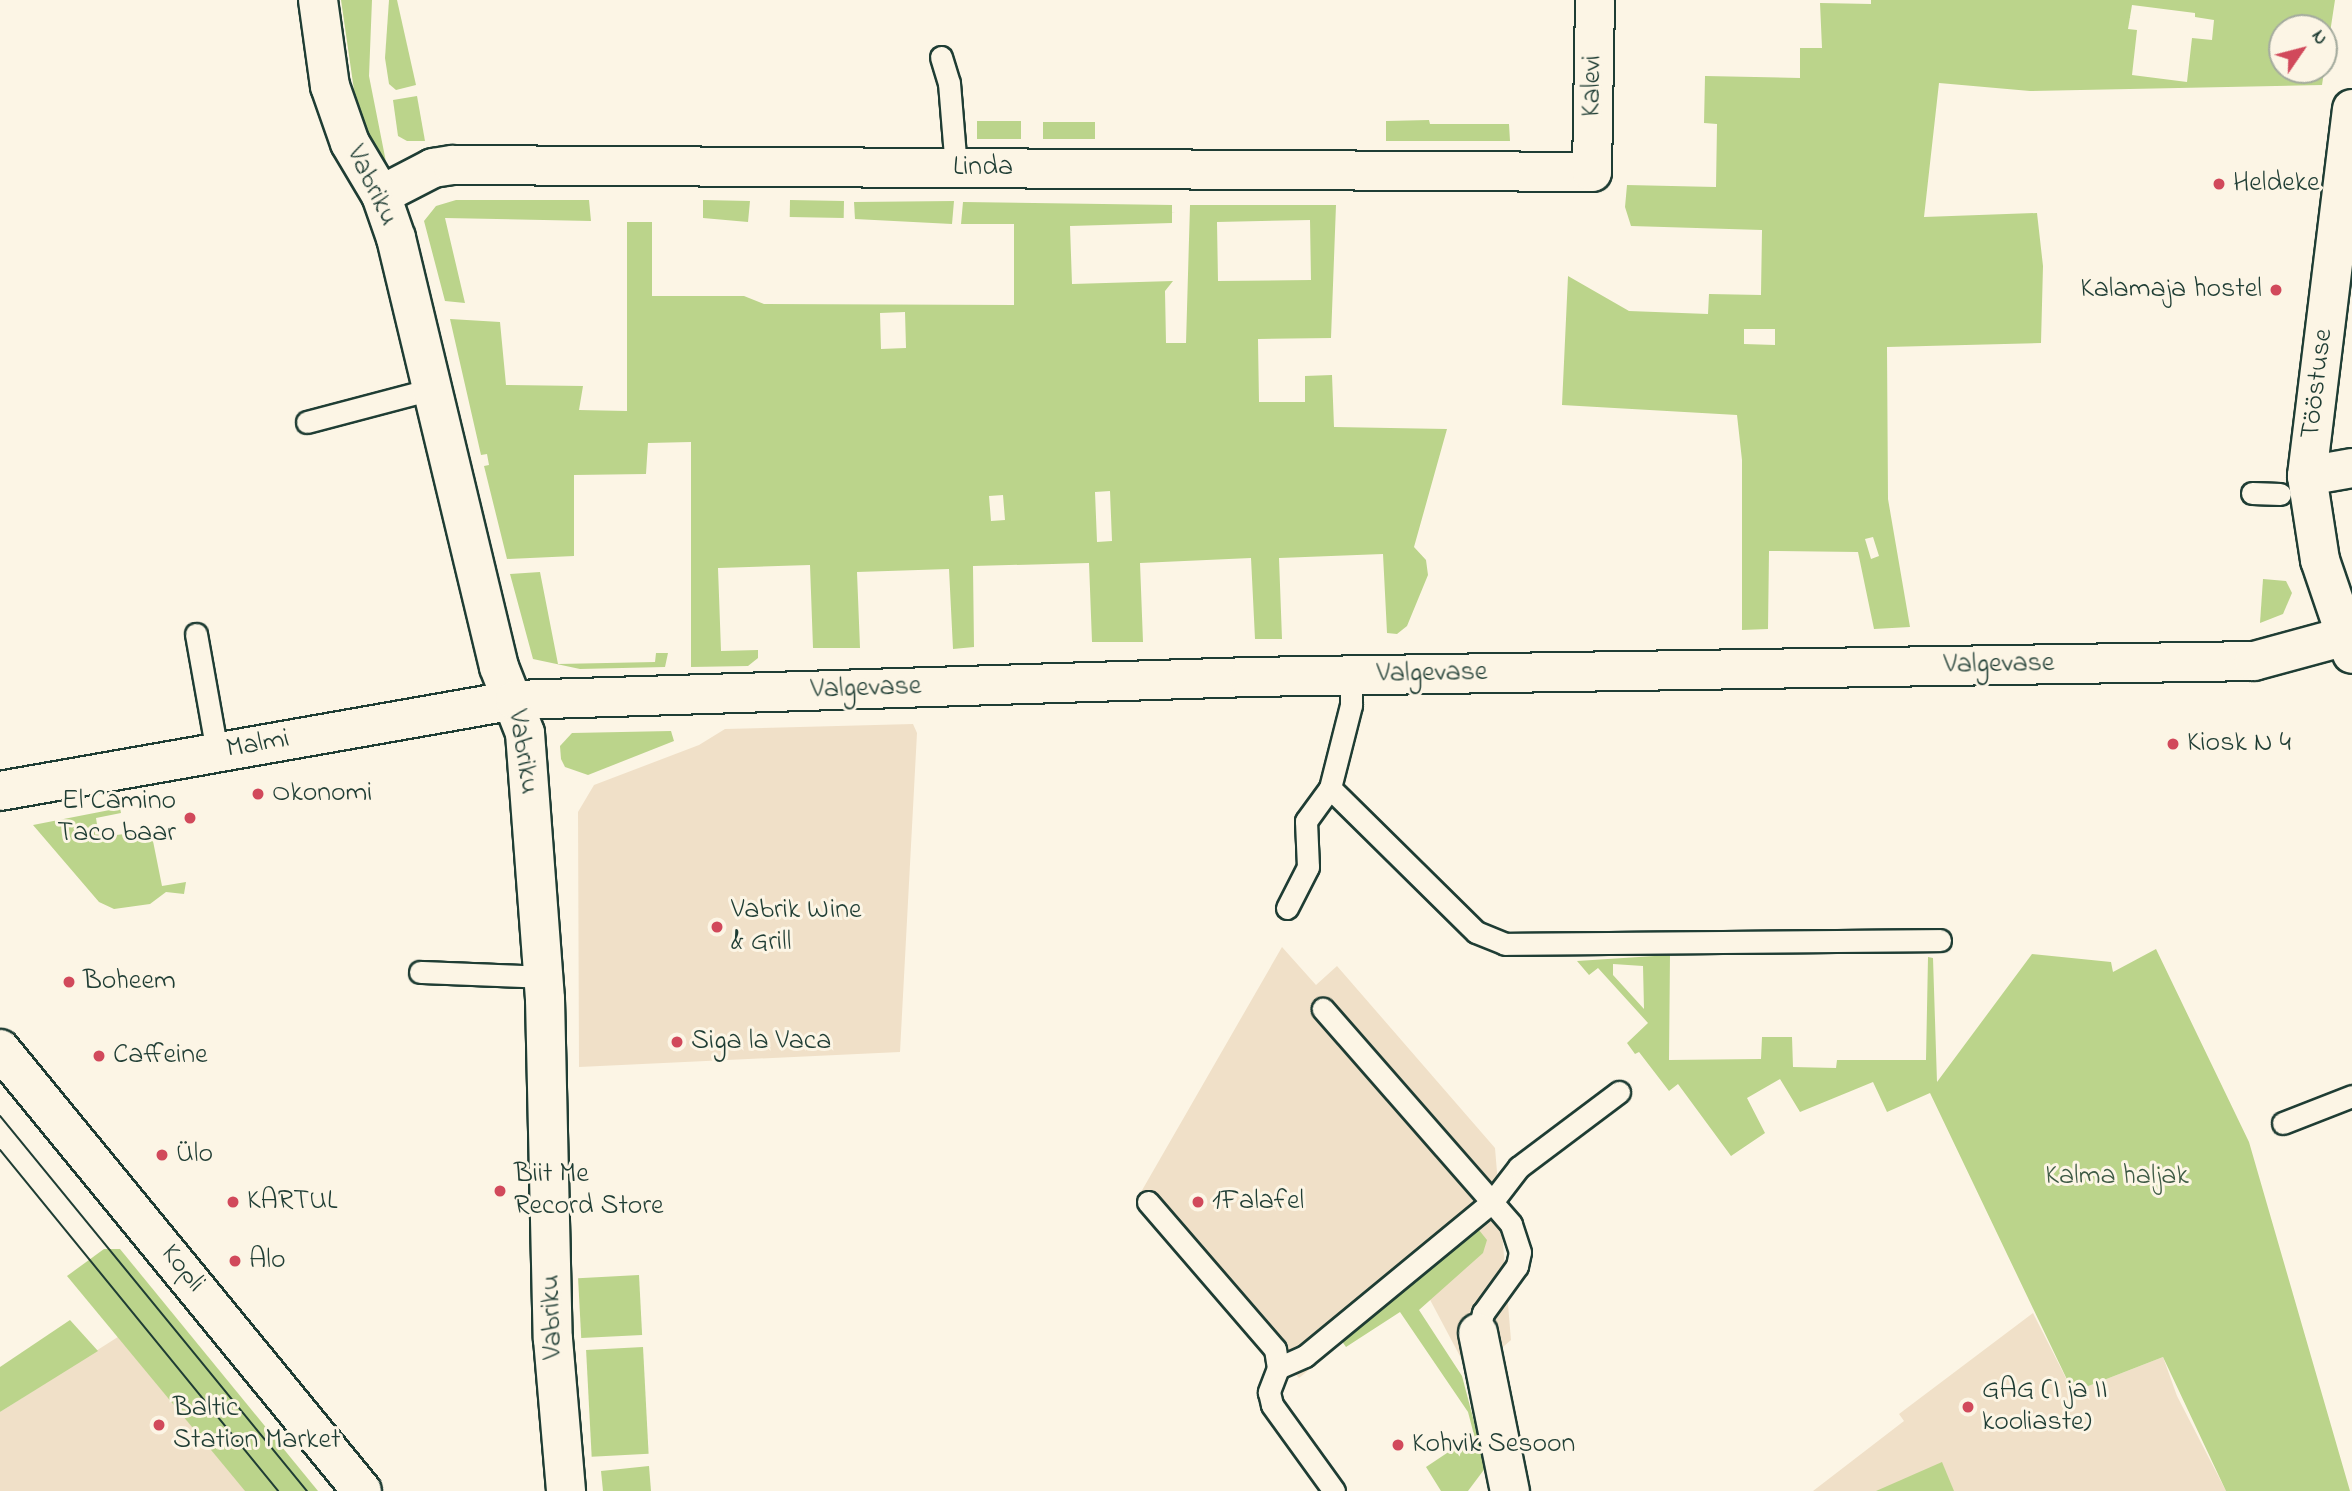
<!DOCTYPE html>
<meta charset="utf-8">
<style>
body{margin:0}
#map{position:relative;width:2352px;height:1491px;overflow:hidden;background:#fcf5e5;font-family:"Indie Flower",sans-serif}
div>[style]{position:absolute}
.built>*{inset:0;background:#f0e0c8}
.green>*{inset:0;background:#bbd48b;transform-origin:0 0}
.roads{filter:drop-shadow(2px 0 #1f3d34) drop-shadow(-2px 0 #1f3d34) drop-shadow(0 2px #1f3d34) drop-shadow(0 -2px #1f3d34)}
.lane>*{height:21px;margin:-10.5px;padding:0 10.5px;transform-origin:10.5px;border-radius:10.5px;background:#fcf5e5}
.street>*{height:38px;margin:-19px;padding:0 19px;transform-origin:19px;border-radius:19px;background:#fcf5e5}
.secondary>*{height:38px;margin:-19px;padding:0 19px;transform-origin:19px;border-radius:19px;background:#fcf5e5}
.tram>*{height:2px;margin:-1px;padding:0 1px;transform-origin:1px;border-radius:1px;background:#1f3d34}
.dots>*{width:19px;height:19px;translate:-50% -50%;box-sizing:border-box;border:4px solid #fcf5e5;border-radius:50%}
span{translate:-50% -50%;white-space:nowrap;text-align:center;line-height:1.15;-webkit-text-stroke:6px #fcf5e5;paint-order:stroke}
.street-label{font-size:28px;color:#1f3d34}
.poi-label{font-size:28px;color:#1f3d34}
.left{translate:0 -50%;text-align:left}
.right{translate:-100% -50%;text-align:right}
.park-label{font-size:28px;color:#3e5b45}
.north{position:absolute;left:2268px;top:14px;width:70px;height:70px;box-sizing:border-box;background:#fcf5e5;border:2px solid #a4ab9e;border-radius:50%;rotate:55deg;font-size:19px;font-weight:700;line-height:28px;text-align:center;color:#1f3d34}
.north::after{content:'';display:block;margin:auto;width:24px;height:32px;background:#d1495b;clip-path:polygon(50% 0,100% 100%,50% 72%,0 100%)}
</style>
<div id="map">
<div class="built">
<i style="clip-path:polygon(913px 724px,917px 733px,900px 1052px,579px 1067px,578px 812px,594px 785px,699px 745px,725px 729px)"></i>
<i style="clip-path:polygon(1282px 947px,1316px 985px,1337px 966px,1495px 1148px,1511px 1340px,1470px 1375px,1419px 1279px,1299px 1378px,1137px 1199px)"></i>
<i style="clip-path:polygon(2033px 1313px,2073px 1392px,2163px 1357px,2177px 1396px,2226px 1491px,1813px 1491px,1904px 1421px,1899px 1414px)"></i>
<i style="clip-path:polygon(132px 1328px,263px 1491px,0 1491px,0 1412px)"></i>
</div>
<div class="green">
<i style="clip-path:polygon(341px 0,372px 0,369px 76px,386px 162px,349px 109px,355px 97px)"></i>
<i style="clip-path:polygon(389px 0,397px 0,416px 85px,396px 90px,389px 84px,385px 58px)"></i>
<i style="clip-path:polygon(evenodd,1871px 0,2335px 0,2322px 85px,2030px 91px,1939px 83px,1924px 217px,2037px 213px,2043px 266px,2041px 343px,1887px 347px,1888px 499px,1910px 627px,1874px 629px,1858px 552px,1769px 551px,1768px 629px,1742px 630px,1742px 460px,1737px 415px,1562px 405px,1568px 276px,1629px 311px,1708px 314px,1709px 294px,1761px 295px,1762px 230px,1631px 226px,1625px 207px,1627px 185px,1716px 187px,1717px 124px,1704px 123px,1705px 76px,1800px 78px,1800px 48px,1822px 48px,1820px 3px,1871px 4px,1871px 0,2132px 5px,2195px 13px,2195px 17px,2214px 20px,2212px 40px,2192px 38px,2187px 82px,2132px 75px,2137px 30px,2128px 29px,2132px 5px,1871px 0,2282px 28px,2324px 28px,2324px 70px,2282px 70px,2282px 28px,1871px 0,1744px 329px,1775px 329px,1775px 345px,1744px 344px,1744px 329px,1871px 0,1873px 537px,1879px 556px,1871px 559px,1865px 539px,1873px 537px)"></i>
<i style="clip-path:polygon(417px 96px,425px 141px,407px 141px,398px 136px,393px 100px)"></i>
<i style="clip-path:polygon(1429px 120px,1430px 124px,1509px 124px,1510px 141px,1386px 141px,1386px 121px)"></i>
<i style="left:977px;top:121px;width:44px;height:18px"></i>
<i style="left:1043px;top:122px;width:52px;height:17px"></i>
<i style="clip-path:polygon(589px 200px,591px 221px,445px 218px,465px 303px,445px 301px,424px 221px,436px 206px,456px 200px)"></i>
<i style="clip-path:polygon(703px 200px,750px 201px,748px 222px,703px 218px)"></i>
<i style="left:790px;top:200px;width:54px;height:17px;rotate:1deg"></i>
<i style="clip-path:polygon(954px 201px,952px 224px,855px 219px,854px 202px)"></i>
<i style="clip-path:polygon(evenodd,963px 202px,1172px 205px,1172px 223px,1070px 226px,1072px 284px,1173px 281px,1165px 291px,1166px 343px,1186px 343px,1190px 205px,1336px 205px,1331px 338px,1258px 339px,1259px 402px,1305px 402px,1305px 376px,1332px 375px,1334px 427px,1447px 429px,1414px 547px,1426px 560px,1428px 575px,1407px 626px,1397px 634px,1387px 633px,1383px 554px,1279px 558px,1282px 639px,1255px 639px,1251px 558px,1140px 563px,1143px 642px,1092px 642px,1089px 563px,973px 566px,974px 647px,953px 649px,949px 569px,857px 572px,860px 648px,813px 648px,810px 565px,718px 568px,721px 651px,758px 650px,758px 658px,748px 666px,691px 667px,691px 442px,648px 443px,646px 474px,574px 475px,574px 556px,507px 559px,484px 466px,489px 465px,487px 454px,481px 455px,450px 319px,500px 322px,506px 385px,583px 386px,579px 410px,627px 411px,627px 222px,652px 222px,652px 296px,744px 296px,764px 304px,1014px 305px,1014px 224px,961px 224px,963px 202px,1310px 220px,1311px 280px,1218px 281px,1217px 222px,1310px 220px,963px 202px,905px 312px,906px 348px,881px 349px,880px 313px,905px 312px,963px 202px,1110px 491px,1112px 541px,1097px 542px,1095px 492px,1110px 491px,963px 202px,1003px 495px,1005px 520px,991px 521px,989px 496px,1003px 495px)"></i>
<i style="clip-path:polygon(540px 572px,558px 664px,655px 662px,656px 653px,668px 653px,665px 667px,580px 669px,533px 659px,510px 574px)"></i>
<i style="clip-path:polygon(2263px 579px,2286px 581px,2292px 593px,2283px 614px,2260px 623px)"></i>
<i style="clip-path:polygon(671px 731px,674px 741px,588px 775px,565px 767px,561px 759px,560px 746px,572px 733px)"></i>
<i style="clip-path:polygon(120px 808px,121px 813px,96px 818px,99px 837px,151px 831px,162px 886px,186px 882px,184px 894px,166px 892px,150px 904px,114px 909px,99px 902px,33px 825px)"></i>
<i style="clip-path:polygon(evenodd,2156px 949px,2249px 1142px,2350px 1491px,2226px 1491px,2163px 1357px,2073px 1392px,1930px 1093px,1887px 1112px,1873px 1082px,1800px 1112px,1780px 1079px,1747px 1098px,1765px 1133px,1731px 1156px,1678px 1084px,1669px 1091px,1639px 1052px,1635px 1054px,1627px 1043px,1648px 1023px,1598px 968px,1589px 975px,1577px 961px,1670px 955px,1669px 1060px,1761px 1059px,1762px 1037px,1792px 1037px,1793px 1067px,1836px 1068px,1837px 1060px,1926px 1060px,1928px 957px,1933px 958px,1937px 1082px,2032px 954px,2111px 962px,2113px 972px,2156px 949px,1613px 964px,1643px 966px,1644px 1009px,1613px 975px,1613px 964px)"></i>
<i style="clip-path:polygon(1479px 1230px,1487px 1240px,1483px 1253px,1419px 1310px,1462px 1376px,1486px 1467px,1468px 1491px,1441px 1491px,1426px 1467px,1474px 1435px,1468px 1412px,1400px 1312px,1346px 1347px,1341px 1340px)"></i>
<i style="clip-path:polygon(104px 1249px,120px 1249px,318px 1491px,245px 1491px,67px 1276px)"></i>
<i style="left:639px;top:1275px;width:60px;height:61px;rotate:87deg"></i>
<i style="clip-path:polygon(70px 1320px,98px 1351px,0 1412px,0 1367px)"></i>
<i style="left:643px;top:1347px;width:107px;height:57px;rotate:87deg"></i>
<i style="clip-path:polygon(1942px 1462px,1954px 1491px,1876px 1491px)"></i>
<i style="clip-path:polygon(649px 1466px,651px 1491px,603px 1491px,601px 1471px)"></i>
</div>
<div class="roads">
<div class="lane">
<i style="left:941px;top:57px;width:27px;rotate:73deg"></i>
<i style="left:949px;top:83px;width:85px;rotate:85.3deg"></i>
<i style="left:307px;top:422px;width:129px;rotate:-14.8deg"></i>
<i style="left:2252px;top:493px;width:28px;rotate:2deg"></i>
<i style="left:196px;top:634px;width:120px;rotate:79.9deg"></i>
<i style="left:1330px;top:788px;width:205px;rotate:44.6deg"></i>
<i style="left:1476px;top:932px;width:31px;rotate:22deg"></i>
<i style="left:1505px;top:944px;width:435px;rotate:-0.5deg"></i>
<i style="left:1287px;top:908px;width:46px;rotate:-62.9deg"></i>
<i style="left:1308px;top:867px;width:46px;rotate:-92.5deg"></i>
<i style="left:1306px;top:821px;width:41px;rotate:-54deg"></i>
<i style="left:1330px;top:788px;width:86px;rotate:-75.8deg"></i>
<i style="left:1351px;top:705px;width:30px;rotate:-90deg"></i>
<i style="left:420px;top:972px;width:123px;rotate:2.3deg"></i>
<i style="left:2283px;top:1123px;width:74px;rotate:-21.4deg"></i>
<i style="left:1148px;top:1202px;width:194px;rotate:49.2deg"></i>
<i style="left:1275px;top:1349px;width:19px;rotate:81deg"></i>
<i style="left:1278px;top:1368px;width:26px;rotate:111deg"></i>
<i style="left:1269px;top:1392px;width:13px;rotate:77deg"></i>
<i style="left:1272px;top:1405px;width:106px;rotate:54.2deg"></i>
<i style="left:1478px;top:1333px;width:21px;rotate:-76deg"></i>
<i style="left:1483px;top:1313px;width:58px;rotate:-54.1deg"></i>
<i style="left:1517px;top:1266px;width:14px;rotate:-78deg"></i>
<i style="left:1520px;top:1252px;width:29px;rotate:-108deg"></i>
<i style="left:1511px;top:1224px;width:29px;rotate:-131deg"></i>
<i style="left:1492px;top:1202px;width:44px;rotate:-52.4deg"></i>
<i style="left:1519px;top:1167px;width:125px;rotate:-36.9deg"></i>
<i style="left:1278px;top:1368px;width:30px;rotate:-24deg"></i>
<i style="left:1305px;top:1356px;width:242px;rotate:-39.5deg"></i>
<i style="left:1492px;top:1202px;width:257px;rotate:-131.2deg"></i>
</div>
<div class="street">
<i style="left:318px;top:0;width:87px;rotate:82.1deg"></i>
<i style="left:330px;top:86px;width:60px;rotate:70.7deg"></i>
<i style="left:350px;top:143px;width:61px;rotate:59.2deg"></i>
<i style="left:381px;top:195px;width:46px;rotate:70.8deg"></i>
<i style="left:396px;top:238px;width:441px;rotate:76.5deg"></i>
<i style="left:499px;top:667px;width:71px;rotate:68.5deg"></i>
<i style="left:525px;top:733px;width:267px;rotate:85.7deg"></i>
<i style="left:545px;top:999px;width:340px;rotate:88.7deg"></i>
<i style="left:553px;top:1339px;width:153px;rotate:85.1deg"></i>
<i style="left:381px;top:195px;width:59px;rotate:-27.4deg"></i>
<i style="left:433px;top:168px;width:20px;rotate:-9deg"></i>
<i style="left:453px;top:165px;width:1139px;rotate:0.35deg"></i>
<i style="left:1592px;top:172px;width:172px;rotate:-89deg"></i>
<i style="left:2307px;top:476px;width:46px;rotate:-10.1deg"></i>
<i style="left:0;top:791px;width:523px;rotate:-10.02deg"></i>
<i style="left:515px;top:700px;width:734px;rotate:-1.79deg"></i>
<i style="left:1249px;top:677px;width:1005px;rotate:-0.91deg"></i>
<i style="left:2254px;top:661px;width:95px;rotate:-15.2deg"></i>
<i style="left:1478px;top:1333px;width:161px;rotate:78.6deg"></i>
</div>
<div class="secondary">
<i style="left:2352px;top:109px;width:370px;rotate:97deg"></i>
<i style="left:2307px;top:476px;width:85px;rotate:81.2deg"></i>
<i style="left:2320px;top:560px;width:99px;rotate:71.2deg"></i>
<i style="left:0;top:1049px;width:571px;rotate:50.68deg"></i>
</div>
</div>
<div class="tram">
<i style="left:0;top:1116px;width:485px;rotate:50.7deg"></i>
<i style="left:0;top:1150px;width:440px;rotate:50.8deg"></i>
</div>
<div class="dots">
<i style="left:2219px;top:184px;background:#d1495b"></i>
<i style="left:2276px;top:290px;background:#d1495b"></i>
<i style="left:2173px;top:744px;background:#d1495b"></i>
<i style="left:258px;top:794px;background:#d1495b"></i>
<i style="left:190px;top:818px;background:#d1495b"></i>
<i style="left:717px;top:927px;background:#d1495b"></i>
<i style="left:69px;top:982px;background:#d1495b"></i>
<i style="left:677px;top:1042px;background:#d1495b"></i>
<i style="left:99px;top:1056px;background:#d1495b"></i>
<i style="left:162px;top:1155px;background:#d1495b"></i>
<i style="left:500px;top:1191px;background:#d1495b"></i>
<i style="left:233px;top:1202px;background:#d1495b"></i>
<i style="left:1198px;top:1202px;background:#d1495b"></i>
<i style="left:235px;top:1261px;background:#d1495b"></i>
<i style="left:1968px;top:1407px;background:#d1495b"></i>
<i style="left:159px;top:1425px;background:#d1495b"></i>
<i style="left:1398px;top:1445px;background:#d1495b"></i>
</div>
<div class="street-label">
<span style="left:1593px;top:86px;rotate:-89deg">Kalevi</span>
<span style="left:983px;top:168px">Linda</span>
<span style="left:371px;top:186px;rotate:64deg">Vabriku</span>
<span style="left:2318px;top:384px;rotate:-83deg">Tööstuse</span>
<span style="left:1999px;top:665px;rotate:-1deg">Valgevase</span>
<span style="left:1432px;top:674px;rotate:-1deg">Valgevase</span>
<span style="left:866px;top:689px;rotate:-2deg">Valgevase</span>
<span style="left:258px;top:745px;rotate:-10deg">Malmi</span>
<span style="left:522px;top:752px;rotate:81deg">Vabriku</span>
<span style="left:182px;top:1269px;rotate:51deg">Kopli</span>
<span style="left:553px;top:1317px;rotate:-92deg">Vabriku</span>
</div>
<div class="poi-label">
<span class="left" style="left:2233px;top:184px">Heldeke</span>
<span class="right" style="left:2262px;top:290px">Kalamaja hostel</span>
<span class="left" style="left:2187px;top:744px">Kiosk N 4</span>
<span class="left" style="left:272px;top:794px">Okonomi</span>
<span class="right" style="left:176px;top:818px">El Camino<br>Taco baar</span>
<span class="left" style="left:731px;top:927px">Vabrik Wine<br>&amp; Grill</span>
<span class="left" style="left:83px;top:982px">Boheem</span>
<span class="left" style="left:691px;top:1042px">Siga la Vaca</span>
<span class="left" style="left:113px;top:1056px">Caffeine</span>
<span class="left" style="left:176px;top:1155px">Ülo</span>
<span class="left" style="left:514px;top:1191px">Biit Me<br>Record Store</span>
<span class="left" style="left:247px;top:1202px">KARTUL</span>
<span class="left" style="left:1212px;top:1202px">1Falafel</span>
<span class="left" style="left:249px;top:1261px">Alo</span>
<span class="left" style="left:1982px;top:1407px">GAG (I ja II<br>kooliaste)</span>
<span class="left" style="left:173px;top:1425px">Baltic<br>Station Market</span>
<span class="left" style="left:1412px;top:1445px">Kohvik Sesoon</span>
</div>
<div class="park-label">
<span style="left:2117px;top:1177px">Kalma haljak</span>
</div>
<div class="north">N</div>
</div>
